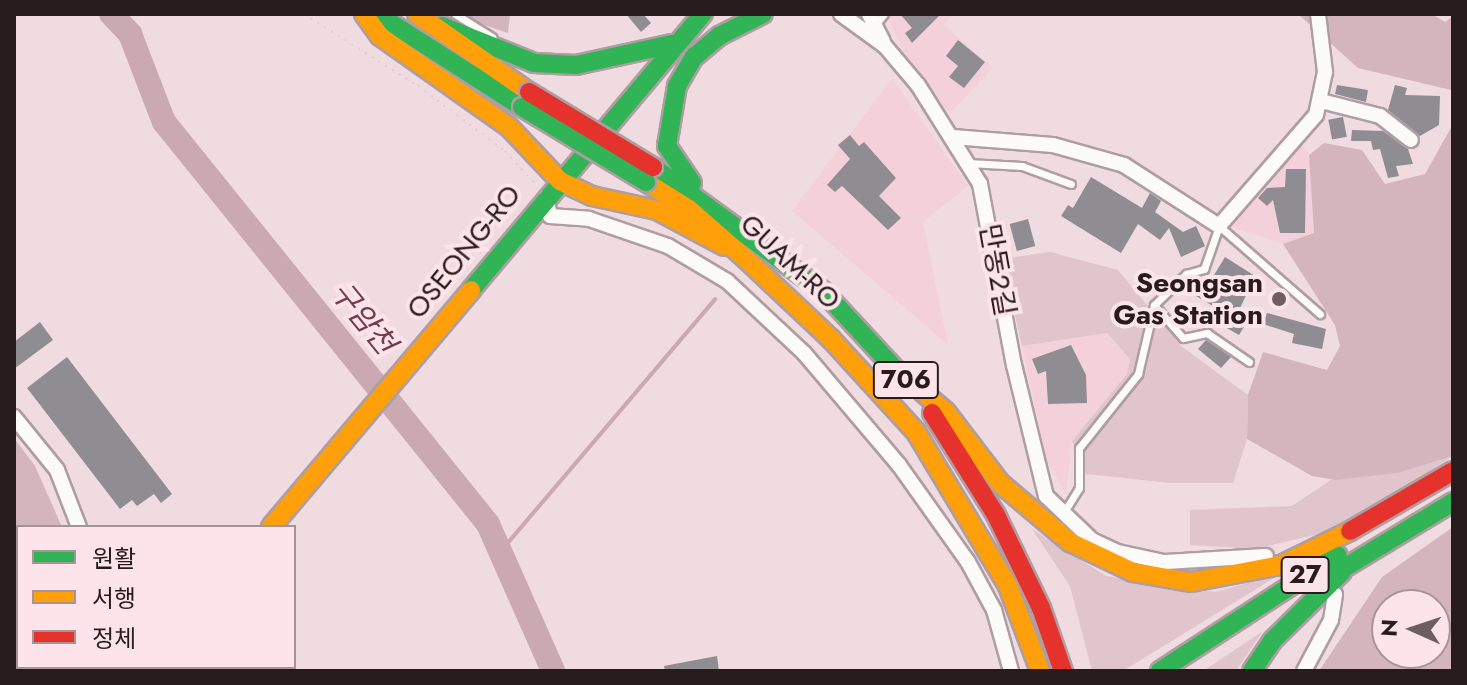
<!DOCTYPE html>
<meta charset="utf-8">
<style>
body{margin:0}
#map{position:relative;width:1467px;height:685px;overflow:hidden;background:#f0dbe0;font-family:Jost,"Noto Sans KR",sans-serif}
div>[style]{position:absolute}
.built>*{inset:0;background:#f4d1da}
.green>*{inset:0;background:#e0c5cc}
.forest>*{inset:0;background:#d4b5bd}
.stream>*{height:4px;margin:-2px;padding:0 2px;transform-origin:2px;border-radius:2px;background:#caa9b1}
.river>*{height:24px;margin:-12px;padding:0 12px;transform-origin:12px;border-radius:12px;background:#caa9b1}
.building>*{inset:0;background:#8f8d91;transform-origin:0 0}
.path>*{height:2px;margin-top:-1px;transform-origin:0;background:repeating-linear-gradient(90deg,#d8d2d4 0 2px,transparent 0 8px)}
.roads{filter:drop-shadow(2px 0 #ae9ea2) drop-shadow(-2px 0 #ae9ea2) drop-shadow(0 2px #ae9ea2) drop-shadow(0 -2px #ae9ea2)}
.lane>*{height:7px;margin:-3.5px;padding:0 3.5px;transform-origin:3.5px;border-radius:3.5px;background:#fdfafa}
.street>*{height:14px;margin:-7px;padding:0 7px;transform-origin:7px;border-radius:7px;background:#fdfafa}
.fast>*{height:18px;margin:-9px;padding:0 9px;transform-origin:9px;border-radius:9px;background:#30b455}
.slow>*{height:18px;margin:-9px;padding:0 9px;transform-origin:9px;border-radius:9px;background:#ff9f0a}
.jam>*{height:18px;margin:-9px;padding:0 9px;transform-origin:9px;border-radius:9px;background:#e5322d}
.bridges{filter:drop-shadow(2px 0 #ae9ea2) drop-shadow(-2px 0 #ae9ea2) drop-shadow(0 2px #ae9ea2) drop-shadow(0 -2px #ae9ea2)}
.fast-bridge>*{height:18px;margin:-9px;padding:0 9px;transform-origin:9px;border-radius:9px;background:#30b455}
.jam-bridge>*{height:18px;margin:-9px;padding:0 9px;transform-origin:9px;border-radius:9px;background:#e5322d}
.dots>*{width:22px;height:22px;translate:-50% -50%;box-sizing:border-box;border:4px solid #fce4ea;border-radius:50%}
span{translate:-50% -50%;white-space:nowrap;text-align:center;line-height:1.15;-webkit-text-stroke:8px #fce4ea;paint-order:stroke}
.shield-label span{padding:2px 6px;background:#fce4ea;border:2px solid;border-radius:6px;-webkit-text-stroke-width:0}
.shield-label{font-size:26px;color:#281b1e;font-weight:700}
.street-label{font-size:28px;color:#281b1e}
.poi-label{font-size:28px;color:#281b1e;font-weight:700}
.right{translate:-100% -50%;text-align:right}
.water-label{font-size:30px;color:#743d4e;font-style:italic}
.frame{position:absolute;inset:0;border:16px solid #281b1e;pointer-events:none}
.legend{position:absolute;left:16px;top:525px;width:280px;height:144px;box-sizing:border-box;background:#fce4ea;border:2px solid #a79498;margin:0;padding:10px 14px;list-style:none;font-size:24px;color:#281b1e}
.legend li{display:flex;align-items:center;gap:16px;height:40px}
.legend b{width:40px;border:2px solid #a79498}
.north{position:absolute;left:1371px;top:589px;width:80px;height:80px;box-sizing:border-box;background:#fce4ea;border:2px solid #a79498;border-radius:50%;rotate:273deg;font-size:22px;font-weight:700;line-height:32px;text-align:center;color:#281b1e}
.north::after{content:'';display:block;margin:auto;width:28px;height:36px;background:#6e5e62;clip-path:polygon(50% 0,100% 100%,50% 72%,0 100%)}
</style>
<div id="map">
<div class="built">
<i style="clip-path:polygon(885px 14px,952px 14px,944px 25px,993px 68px,949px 114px,908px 60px)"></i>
<i style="clip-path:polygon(892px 78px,968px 186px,923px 222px,948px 345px,792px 211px)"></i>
<i style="clip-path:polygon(1302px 145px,1309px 155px,1314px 234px,1283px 244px,1230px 226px)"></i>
<i style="clip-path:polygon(1107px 333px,1130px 359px,1127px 374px,1072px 441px,1066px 494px,1046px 460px,1022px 346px)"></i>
</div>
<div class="green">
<i style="clip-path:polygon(1050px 252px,1118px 270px,1181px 346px,1248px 395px,1247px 439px,1233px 483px,1170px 483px,1086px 474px,1072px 441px,1127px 374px,1130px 359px,1107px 333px,1022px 346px,1002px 259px)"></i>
<i style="clip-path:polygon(1453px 456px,1339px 529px,1255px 549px,1190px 545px,1190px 510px,1292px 506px,1331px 480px,1398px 473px)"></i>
<i style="clip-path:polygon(1032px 529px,1106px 576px,1216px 592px,1282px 573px,1123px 671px,1092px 671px,1070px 586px)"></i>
<i style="clip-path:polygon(1263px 631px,1236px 671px,1203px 671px)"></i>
</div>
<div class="forest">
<i style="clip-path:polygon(452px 14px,510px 14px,508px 33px)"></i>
<i style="clip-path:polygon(1298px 14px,1432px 14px,1445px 22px,1453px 16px,1453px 456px,1398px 473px,1335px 480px,1312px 476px,1247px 439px,1248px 395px,1263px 352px,1327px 370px,1340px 346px,1335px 325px,1283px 244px,1314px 233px,1309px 155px,1324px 143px,1362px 150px,1385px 184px,1425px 174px,1453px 124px,1451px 90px,1358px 68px)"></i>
<i style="clip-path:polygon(14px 438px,35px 466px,62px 527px,18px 527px,18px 667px,110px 671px,14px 671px)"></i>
<i style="clip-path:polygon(evenodd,1453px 527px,1453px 671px,1319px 671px,1382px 577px,1453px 527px,1387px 605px,1435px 605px,1435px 653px,1387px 653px,1387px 605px)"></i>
</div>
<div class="stream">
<i style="left:500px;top:552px;width:332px;rotate:-49.6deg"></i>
</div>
<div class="river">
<i style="left:111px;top:14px;width:28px;rotate:46deg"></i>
<i style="left:130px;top:34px;width:94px;rotate:68.9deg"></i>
<i style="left:164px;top:122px;width:516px;rotate:51.13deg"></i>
<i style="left:488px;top:524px;width:161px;rotate:66.1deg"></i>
</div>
<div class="building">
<i style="clip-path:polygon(626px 14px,643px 14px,651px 23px,641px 32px)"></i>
<i style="clip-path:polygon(900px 14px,939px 14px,940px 15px,912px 43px,905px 33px,912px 28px)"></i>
<i style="clip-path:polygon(958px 40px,985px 62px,964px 88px,949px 77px,958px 66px,946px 56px)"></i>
<i style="clip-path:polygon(1337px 85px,1368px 90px,1366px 102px,1335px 94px)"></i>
<i style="clip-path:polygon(1395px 85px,1407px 88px,1405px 95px,1440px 96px,1439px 125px,1420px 136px,1388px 110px)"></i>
<i style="left:1343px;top:117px;width:20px;height:15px;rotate:79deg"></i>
<i style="clip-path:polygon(1352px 130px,1383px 131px,1408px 149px,1413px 164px,1396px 166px,1399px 176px,1388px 178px,1380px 149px,1373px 150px,1371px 141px,1351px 141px)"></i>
<i style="clip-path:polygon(850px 135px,859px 146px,864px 142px,896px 178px,879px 196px,901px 218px,888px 230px,842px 186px,835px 192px,827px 185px,850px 159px,838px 145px)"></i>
<i style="clip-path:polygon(1286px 169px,1306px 169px,1305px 233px,1280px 233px,1273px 200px,1267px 206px,1258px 198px,1267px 188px,1285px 187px)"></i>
<i style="clip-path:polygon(1091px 177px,1142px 208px,1150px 193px,1161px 201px,1155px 212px,1183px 232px,1196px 226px,1205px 246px,1181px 257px,1169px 228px,1160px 240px,1138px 224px,1121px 253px,1061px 216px,1068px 205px,1073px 208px)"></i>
<i style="left:1028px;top:219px;width:28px;height:19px;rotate:75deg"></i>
<i style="clip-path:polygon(1225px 257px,1255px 276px,1235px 319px,1245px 325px,1239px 335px,1218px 323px,1223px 312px,1186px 290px,1197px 278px,1208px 285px)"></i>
<i style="clip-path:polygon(1267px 313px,1326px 329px,1322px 349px,1292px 343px,1294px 334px,1263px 324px)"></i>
<i style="clip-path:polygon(40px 322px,53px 340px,14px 369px,14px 342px)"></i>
<i style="clip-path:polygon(1206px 340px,1231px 357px,1221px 368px,1198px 349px)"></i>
<i style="clip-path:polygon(1071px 345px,1086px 375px,1087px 403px,1048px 404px,1046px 371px,1038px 374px,1032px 359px)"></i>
<i style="clip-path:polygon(67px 357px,172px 494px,161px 503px,154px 494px,137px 506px,132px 500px,120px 509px,27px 388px)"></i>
<i style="clip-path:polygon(717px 656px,719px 671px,665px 671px,664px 666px)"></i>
</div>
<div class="path">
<i style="left:304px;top:14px;width:135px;rotate:32.3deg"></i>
<i style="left:418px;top:86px;width:109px;rotate:36.8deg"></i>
<i style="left:505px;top:151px;width:47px;rotate:47.6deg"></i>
<i style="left:14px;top:642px;width:4px"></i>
</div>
<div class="roads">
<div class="lane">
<i style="left:455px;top:14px;width:44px;rotate:31.9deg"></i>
<i style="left:875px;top:25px;width:14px;rotate:-51deg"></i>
<i style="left:968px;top:163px;width:54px;rotate:3.2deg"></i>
<i style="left:1022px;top:166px;width:52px;rotate:20.2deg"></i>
<i style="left:1154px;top:305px;width:44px;rotate:48.7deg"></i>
<i style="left:1183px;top:338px;width:25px;rotate:-12deg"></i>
<i style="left:1207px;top:333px;width:51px;rotate:34.6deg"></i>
<i style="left:1064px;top:512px;width:28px;rotate:-58deg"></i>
<i style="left:1079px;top:488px;width:40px;rotate:-90deg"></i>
<i style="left:1079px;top:448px;width:95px;rotate:-51.4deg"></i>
<i style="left:1138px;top:374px;width:71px;rotate:-76.9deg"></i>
<i style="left:1154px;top:305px;width:45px;rotate:-44.1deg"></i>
<i style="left:1186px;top:274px;width:19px;rotate:-16deg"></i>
<i style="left:1204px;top:269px;width:46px;rotate:-70.8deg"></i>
<i style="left:1219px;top:226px;width:134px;rotate:41.1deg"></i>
</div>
<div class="street">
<i style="left:841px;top:14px;width:54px;rotate:36deg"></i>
<i style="left:885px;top:46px;width:51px;rotate:49.8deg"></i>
<i style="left:918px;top:85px;width:117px;rotate:57.9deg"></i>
<i style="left:980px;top:184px;width:184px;rotate:79.4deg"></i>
<i style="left:1014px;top:365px;width:135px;rotate:76.3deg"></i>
<i style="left:1046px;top:496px;width:64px;rotate:43.7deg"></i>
<i style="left:1092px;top:540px;width:29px;rotate:25deg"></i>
<i style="left:1118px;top:552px;width:47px;rotate:12.3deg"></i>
<i style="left:1164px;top:562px;width:102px;rotate:-3.4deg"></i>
<i style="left:869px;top:14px;width:31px;rotate:63deg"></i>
<i style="left:1321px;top:101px;width:61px;rotate:14.3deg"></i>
<i style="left:1380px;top:116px;width:39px;rotate:38deg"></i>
<i style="left:953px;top:137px;width:100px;rotate:4.6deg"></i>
<i style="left:1053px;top:145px;width:74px;rotate:15.7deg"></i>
<i style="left:1124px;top:165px;width:113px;rotate:32.7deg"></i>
<i style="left:1219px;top:226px;width:147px;rotate:-48.9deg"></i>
<i style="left:1316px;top:115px;width:44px;rotate:-78.2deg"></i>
<i style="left:1325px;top:72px;width:58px;rotate:-96.9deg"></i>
<i style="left:546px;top:197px;width:19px;rotate:78deg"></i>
<i style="left:550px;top:216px;width:39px;rotate:4deg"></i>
<i style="left:589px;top:219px;width:83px;rotate:18.9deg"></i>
<i style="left:668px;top:246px;width:69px;rotate:30.7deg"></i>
<i style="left:727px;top:281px;width:105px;rotate:43.1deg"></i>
<i style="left:804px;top:353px;width:147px;rotate:49.7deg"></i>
<i style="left:899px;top:465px;width:119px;rotate:54.6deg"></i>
<i style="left:968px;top:562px;width:55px;rotate:61.6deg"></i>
<i style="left:994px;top:610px;width:63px;rotate:74.4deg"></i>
<i style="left:14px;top:417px;width:68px;rotate:50.9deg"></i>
<i style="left:57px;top:470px;width:61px;rotate:68.9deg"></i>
<i style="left:132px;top:671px;width:4px;rotate:-90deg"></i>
<i style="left:1304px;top:671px;width:58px;rotate:-62.1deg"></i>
<i style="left:1331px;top:620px;width:26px;rotate:-81deg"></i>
</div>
<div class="fast">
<i style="left:377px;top:14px;width:172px;rotate:32.7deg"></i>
<i style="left:442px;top:26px;width:99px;rotate:21.9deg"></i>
<i style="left:534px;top:63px;width:42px;rotate:2.7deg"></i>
<i style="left:576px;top:65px;width:98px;rotate:-12.3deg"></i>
<i style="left:653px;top:167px;width:210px;rotate:36.1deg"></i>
<i style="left:823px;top:291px;width:125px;rotate:47.3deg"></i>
<i style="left:692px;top:183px;width:45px;rotate:-124deg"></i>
<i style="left:667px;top:146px;width:61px;rotate:-80.5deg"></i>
<i style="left:677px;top:86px;width:34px;rotate:-60deg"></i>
<i style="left:694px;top:57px;width:33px;rotate:-40deg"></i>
<i style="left:719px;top:36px;width:49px;rotate:-26.6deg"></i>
<i style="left:471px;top:290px;width:361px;rotate:-50deg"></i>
<i style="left:1326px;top:579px;width:149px;rotate:-31.2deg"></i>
<i style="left:1160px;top:671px;width:212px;rotate:-33.1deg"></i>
<i style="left:1252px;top:671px;width:36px;rotate:-56deg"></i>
<i style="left:1272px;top:641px;width:98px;rotate:-44.6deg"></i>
</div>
<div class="slow">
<i style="left:364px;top:14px;width:27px;rotate:54deg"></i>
<i style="left:380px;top:36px;width:158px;rotate:35.2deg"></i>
<i style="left:509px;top:127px;width:74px;rotate:46.6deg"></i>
<i style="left:560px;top:181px;width:35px;rotate:25deg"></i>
<i style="left:592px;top:196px;width:66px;rotate:12.2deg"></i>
<i style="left:657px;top:210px;width:76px;rotate:28.2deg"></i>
<i style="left:417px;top:14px;width:136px;rotate:34.9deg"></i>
<i style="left:646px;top:182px;width:51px;rotate:32.1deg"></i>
<i style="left:689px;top:209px;width:74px;rotate:41.2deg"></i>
<i style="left:745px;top:258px;width:118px;rotate:43.3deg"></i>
<i style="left:831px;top:339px;width:126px;rotate:47.6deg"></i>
<i style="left:916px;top:432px;width:179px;rotate:59.1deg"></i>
<i style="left:1008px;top:586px;width:91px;rotate:69.4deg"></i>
<i style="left:898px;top:371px;width:63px;rotate:40.5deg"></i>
<i style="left:946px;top:412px;width:89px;rotate:52.7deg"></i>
<i style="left:1000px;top:483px;width:92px;rotate:40.1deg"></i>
<i style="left:1070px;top:542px;width:70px;rotate:25.5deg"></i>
<i style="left:1133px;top:572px;width:59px;rotate:9.8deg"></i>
<i style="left:1191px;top:582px;width:92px;rotate:-10.7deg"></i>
<i style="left:1281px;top:565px;width:77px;rotate:-26.2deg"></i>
<i style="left:271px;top:527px;width:310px;rotate:-49.8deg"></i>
<i style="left:161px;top:671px;width:5px;rotate:-53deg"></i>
</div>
<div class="jam">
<i style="left:932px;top:413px;width:120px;rotate:57.9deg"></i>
<i style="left:996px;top:515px;width:103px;rotate:64.2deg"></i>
<i style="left:1041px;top:608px;width:67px;rotate:70.8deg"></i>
<i style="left:1350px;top:531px;width:119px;rotate:-30.2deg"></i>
</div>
</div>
<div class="bridges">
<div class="fast-bridge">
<i style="left:522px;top:107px;width:145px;rotate:31.2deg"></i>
</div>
<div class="jam-bridge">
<i style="left:529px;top:92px;width:145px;rotate:31.2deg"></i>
</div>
</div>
<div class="dots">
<i style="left:1279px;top:299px;background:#6e5e62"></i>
</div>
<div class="shield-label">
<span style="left:906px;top:380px">706</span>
<span style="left:1305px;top:575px">27</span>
</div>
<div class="street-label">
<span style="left:464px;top:252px;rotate:-51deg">OSEONG-RO</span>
<span style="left:790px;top:262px;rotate:43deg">GUAM-RO</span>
<span style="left:997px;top:270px;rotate:80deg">만동2길</span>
</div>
<div class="poi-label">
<span class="right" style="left:1263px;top:299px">Seongsan<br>Gas Station</span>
</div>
<div class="water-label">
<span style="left:363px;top:318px;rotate:51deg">구암천</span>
</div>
<div class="frame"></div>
<ul class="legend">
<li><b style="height:10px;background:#30b455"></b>원활</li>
<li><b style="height:10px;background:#ff9f0a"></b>서행</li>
<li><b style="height:10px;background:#e5322d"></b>정체</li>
</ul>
<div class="north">N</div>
</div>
